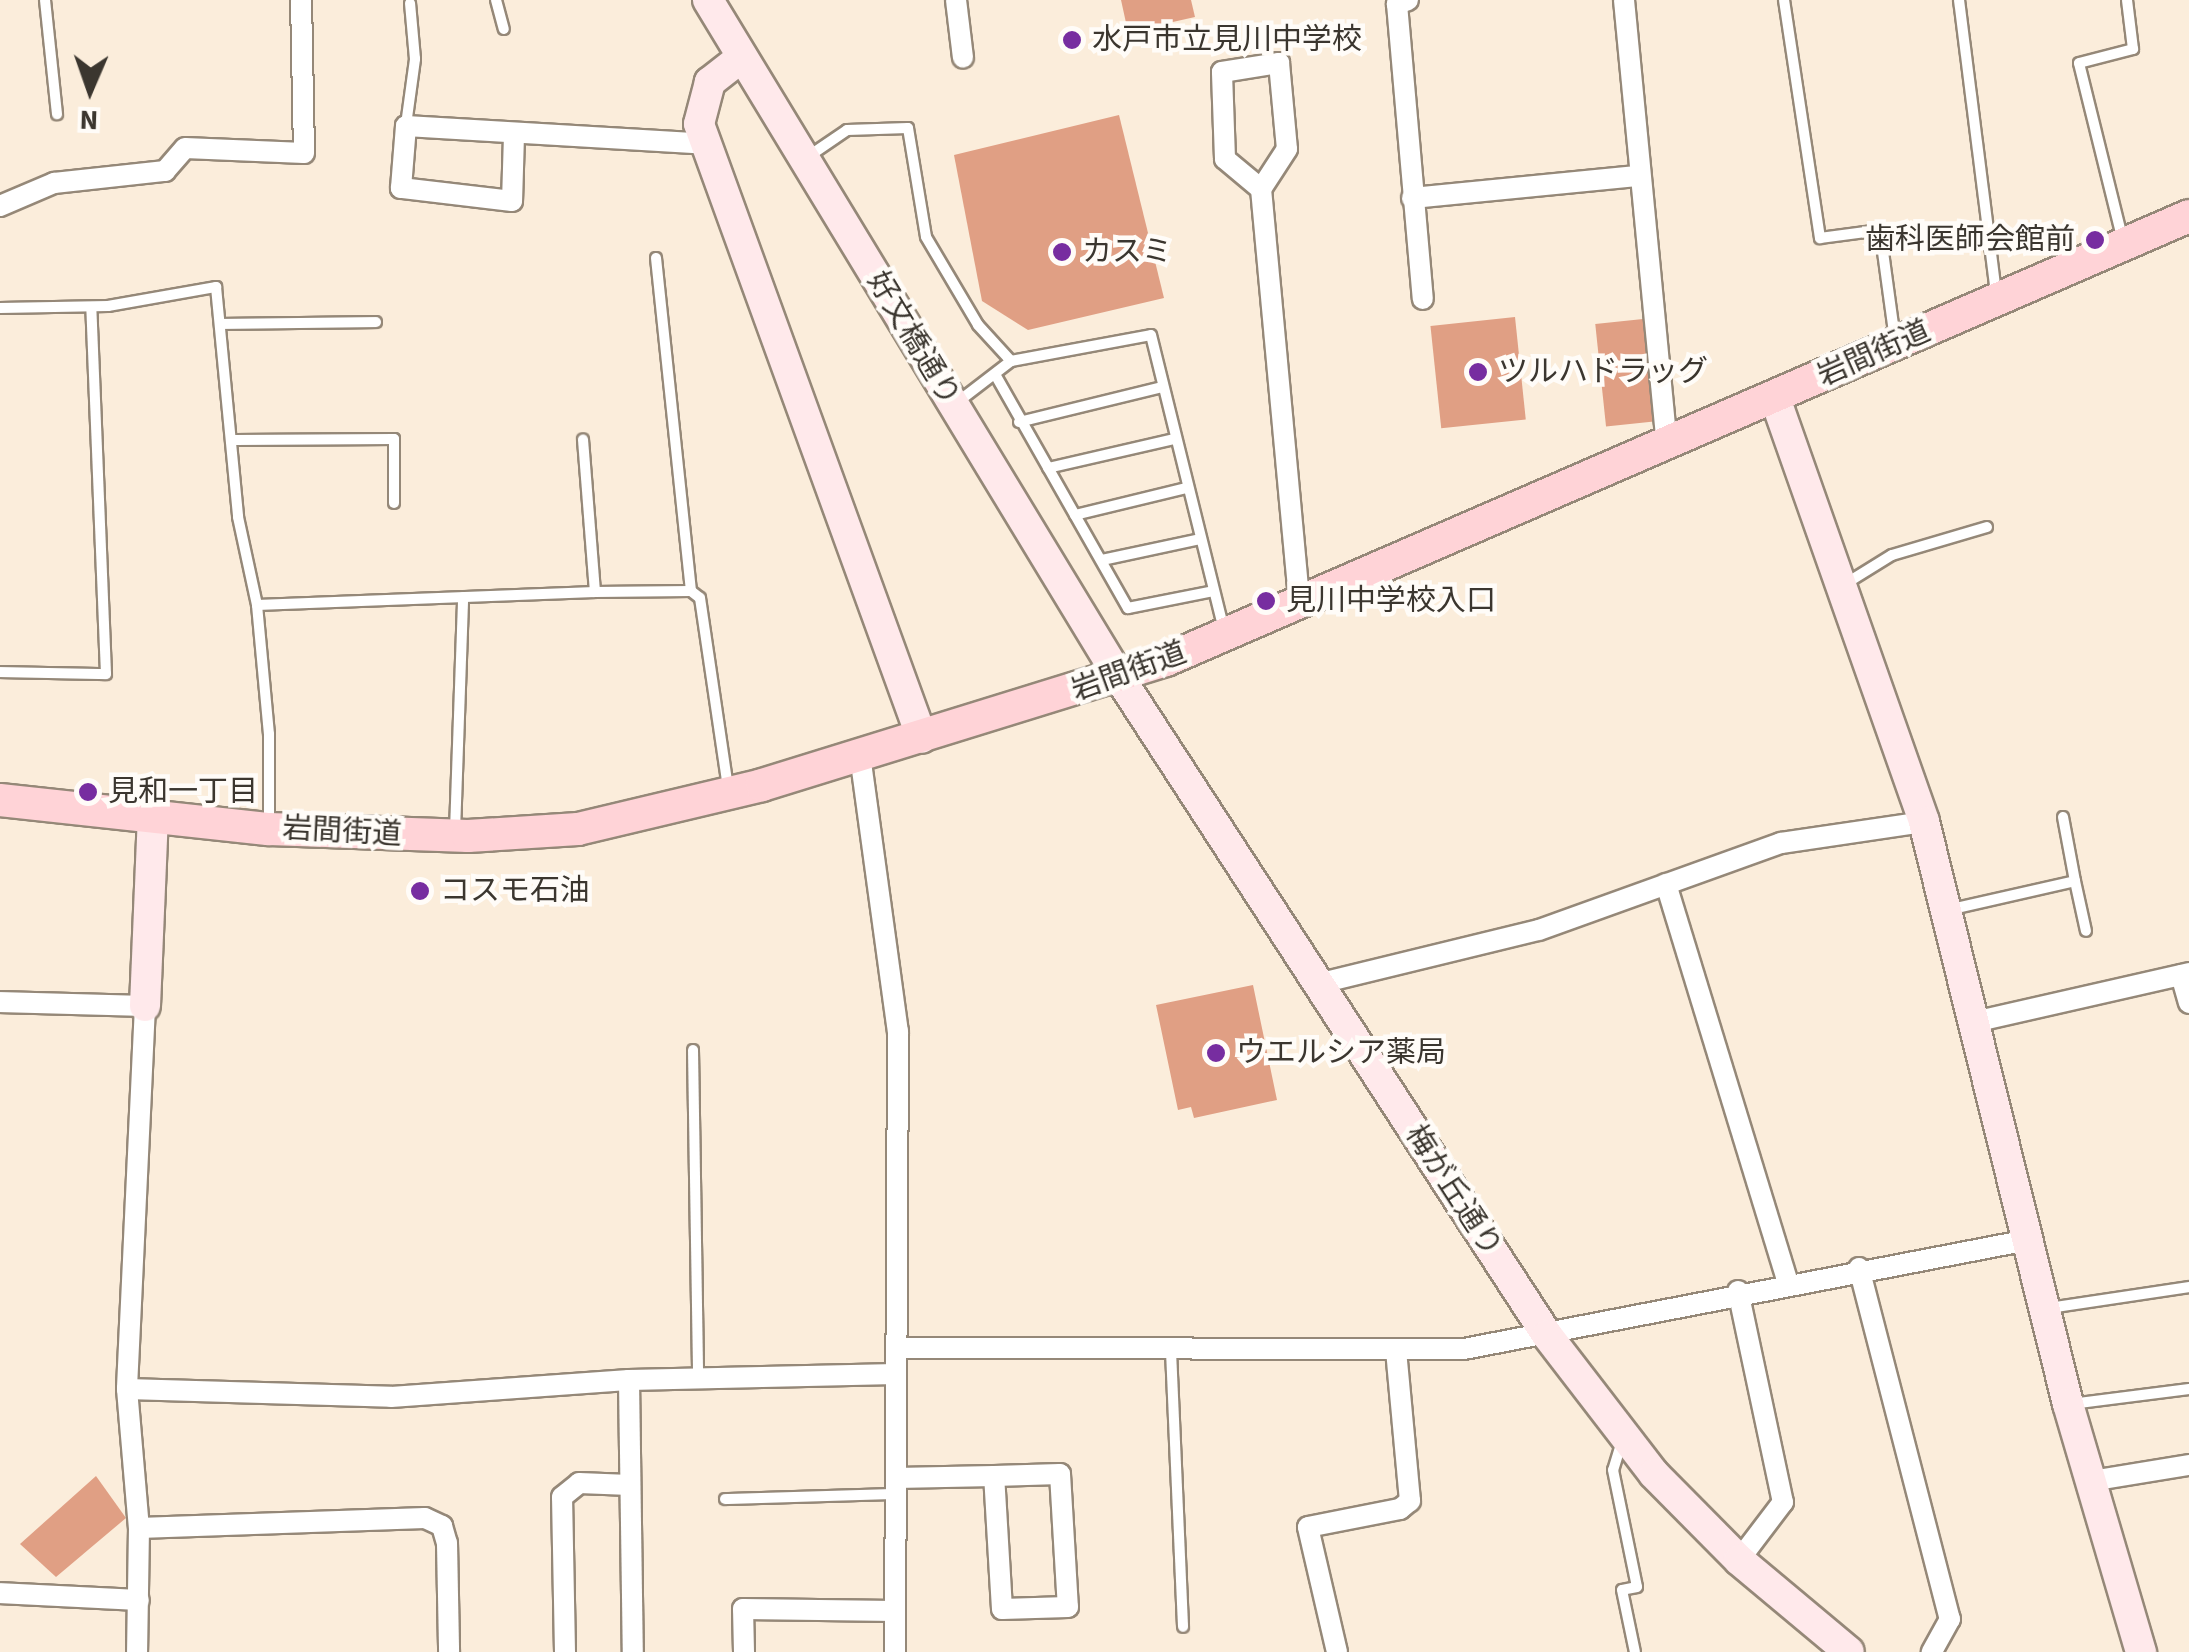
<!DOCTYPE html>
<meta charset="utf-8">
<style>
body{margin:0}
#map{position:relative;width:2189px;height:1652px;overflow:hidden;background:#fbeddb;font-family:"Source Sans 3","Noto Sans JP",sans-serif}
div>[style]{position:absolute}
.building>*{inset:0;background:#e09f84;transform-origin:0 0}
.roads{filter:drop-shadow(2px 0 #958878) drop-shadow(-2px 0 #958878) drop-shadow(0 2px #958878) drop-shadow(0 -2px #958878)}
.lane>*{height:10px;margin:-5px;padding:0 5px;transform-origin:5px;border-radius:5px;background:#fff}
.street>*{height:20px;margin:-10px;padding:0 10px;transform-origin:10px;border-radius:10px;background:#fff}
.secondary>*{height:30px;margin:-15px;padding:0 15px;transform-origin:15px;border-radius:15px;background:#ffe9eb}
.primary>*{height:32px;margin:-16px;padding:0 16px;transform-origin:16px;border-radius:16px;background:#ffd3d7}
.dots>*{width:28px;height:28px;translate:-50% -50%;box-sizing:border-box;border:5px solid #fffcf8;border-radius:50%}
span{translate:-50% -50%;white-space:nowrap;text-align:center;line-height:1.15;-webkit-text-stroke:9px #fffcf8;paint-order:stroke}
.poi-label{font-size:30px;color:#3b362f}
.left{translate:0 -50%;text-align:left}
.right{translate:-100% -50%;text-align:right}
.street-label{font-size:30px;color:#3b362f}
.north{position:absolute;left:40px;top:40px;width:100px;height:100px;-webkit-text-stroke:8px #fffcf8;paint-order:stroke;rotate:182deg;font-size:28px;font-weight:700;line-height:40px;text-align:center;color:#3b362f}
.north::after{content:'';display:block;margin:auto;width:35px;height:45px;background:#3b362f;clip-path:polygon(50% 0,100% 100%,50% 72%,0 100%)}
</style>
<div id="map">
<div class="building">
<i style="clip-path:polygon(1121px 0,1191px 0,1195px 17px,1128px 32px)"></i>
<i style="clip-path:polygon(1119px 115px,1164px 298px,1028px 330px,982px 301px,954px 155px)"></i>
<i style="left:1515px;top:317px;width:103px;height:85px;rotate:84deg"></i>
<i style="left:1643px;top:319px;width:103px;height:48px;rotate:84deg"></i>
<i style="clip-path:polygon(1253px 985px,1277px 1100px,1194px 1118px,1191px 1107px,1178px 1110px,1156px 1005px)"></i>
<i style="clip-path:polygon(96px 1476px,126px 1518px,56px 1577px,20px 1544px)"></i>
</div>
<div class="roads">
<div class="lane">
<i style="left:45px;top:0;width:115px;rotate:84deg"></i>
<i style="left:496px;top:0;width:30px;rotate:75deg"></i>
<i style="left:1784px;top:0;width:241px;rotate:81.4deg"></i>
<i style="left:1820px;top:238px;width:61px;rotate:-7.6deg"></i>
<i style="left:1880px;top:230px;width:110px;rotate:82.2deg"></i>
<i style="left:1959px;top:0;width:294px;rotate:82.8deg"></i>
<i style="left:406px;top:125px;width:67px;rotate:-82.2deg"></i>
<i style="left:415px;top:59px;width:56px;rotate:-95.1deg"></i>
<i style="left:809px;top:156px;width:46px;rotate:-34.4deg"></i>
<i style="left:847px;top:130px;width:61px;rotate:-1.9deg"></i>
<i style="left:908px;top:128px;width:110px;rotate:80.6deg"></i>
<i style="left:926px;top:237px;width:102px;rotate:59.4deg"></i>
<i style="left:978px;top:325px;width:49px;rotate:47.5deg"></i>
<i style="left:2123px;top:241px;width:183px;rotate:-103.9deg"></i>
<i style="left:2079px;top:63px;width:56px;rotate:-14.5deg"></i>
<i style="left:2133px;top:49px;width:49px;rotate:-97deg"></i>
<i style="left:656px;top:258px;width:335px;rotate:84deg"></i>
<i style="left:691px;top:591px;width:11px;rotate:38deg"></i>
<i style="left:700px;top:598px;width:192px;rotate:81.6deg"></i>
<i style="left:0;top:308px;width:108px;rotate:-1.1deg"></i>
<i style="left:108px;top:306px;width:110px;rotate:-10deg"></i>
<i style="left:216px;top:287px;width:231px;rotate:84.5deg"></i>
<i style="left:238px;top:517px;width:90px;rotate:77.8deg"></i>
<i style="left:257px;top:605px;width:130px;rotate:84.7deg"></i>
<i style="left:269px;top:734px;width:90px;rotate:90deg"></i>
<i style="left:223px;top:324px;width:153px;rotate:-0.7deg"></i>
<i style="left:996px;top:376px;width:267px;rotate:60.4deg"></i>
<i style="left:1128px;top:608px;width:83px;rotate:-11.2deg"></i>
<i style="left:955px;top:404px;width:71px;rotate:-37.5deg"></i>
<i style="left:1011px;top:361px;width:142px;rotate:-10.5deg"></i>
<i style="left:1151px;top:335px;width:304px;rotate:76.1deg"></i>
<i style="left:1019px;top:422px;width:148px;rotate:-13.7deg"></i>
<i style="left:235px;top:440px;width:159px;rotate:-0.4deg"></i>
<i style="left:394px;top:439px;width:64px;rotate:90deg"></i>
<i style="left:1048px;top:468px;width:130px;rotate:-12.9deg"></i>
<i style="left:1075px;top:515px;width:115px;rotate:-13.6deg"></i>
<i style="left:1102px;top:560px;width:100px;rotate:-12.1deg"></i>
<i style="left:1845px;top:584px;width:55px;rotate:-31.7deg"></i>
<i style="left:1892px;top:555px;width:99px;rotate:-16.4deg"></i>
<i style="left:595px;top:592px;width:96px;rotate:-0.6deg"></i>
<i style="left:257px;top:605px;width:338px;rotate:-2.2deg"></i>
<i style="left:595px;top:592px;width:153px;rotate:-94.5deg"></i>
<i style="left:0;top:672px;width:106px;rotate:1.1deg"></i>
<i style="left:106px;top:674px;width:367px;rotate:-92.3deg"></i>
<i style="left:2063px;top:817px;width:65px;rotate:79.4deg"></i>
<i style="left:455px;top:831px;width:234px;rotate:-88deg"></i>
<i style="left:1952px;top:909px;width:126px;rotate:-12.8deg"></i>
<i style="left:2075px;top:881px;width:51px;rotate:77.6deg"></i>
<i style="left:693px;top:1050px;width:328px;rotate:89.1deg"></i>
<i style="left:2049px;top:1308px;width:142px;rotate:-8.5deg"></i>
<i style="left:1171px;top:1351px;width:276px;rotate:87.5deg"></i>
<i style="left:2071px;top:1404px;width:119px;rotate:-7.2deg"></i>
<i style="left:1622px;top:1441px;width:30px;rotate:107deg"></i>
<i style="left:1613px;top:1470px;width:119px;rotate:78.4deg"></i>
<i style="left:1637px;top:1587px;width:15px;rotate:169deg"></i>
<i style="left:1622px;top:1590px;width:63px;rotate:78.2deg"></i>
<i style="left:725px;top:1499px;width:171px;rotate:-1.7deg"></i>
</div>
<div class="street">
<i style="left:956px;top:0;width:58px;rotate:83.1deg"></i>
<i style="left:1408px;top:0;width:12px;rotate:160deg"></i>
<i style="left:1397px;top:4px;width:296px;rotate:85deg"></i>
<i style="left:1624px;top:0;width:446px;rotate:84.5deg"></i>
<i style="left:514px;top:135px;width:66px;rotate:91.7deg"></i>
<i style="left:512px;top:201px;width:112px;rotate:-173.3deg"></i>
<i style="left:401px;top:188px;width:62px;rotate:-85.4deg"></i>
<i style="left:406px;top:126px;width:300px;rotate:3.4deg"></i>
<i style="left:1261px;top:189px;width:47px;rotate:-140.2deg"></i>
<i style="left:1225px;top:159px;width:87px;rotate:-92deg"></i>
<i style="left:1222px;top:72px;width:58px;rotate:-9deg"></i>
<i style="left:1279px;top:63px;width:86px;rotate:84.7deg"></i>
<i style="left:1287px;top:149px;width:48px;rotate:123deg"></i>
<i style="left:1261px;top:189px;width:419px;rotate:84.7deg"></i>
<i style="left:1412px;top:198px;width:226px;rotate:-5.6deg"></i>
<i style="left:0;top:206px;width:59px;rotate:-23.1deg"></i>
<i style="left:54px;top:183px;width:112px;rotate:-6.2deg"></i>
<i style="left:165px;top:171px;width:30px;rotate:-49deg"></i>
<i style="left:185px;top:148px;width:119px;rotate:2.4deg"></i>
<i style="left:304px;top:153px;width:153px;rotate:-91.1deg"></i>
<i style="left:860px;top:755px;width:279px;rotate:82.2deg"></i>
<i style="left:898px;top:1031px;width:621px;rotate:90.28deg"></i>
<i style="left:1666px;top:884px;width:416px;rotate:73deg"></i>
<i style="left:2181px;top:975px;width:29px;rotate:74deg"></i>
<i style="left:1317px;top:984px;width:228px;rotate:-13.7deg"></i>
<i style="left:1539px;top:930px;width:257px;rotate:-19.8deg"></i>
<i style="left:1781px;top:843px;width:145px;rotate:-8.4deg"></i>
<i style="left:0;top:1002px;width:145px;rotate:1.6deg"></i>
<i style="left:145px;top:1006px;width:383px;rotate:92.7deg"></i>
<i style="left:127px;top:1389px;width:140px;rotate:85.1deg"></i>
<i style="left:139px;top:1528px;width:124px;rotate:90.9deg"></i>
<i style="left:1974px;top:1022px;width:221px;rotate:-12.8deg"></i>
<i style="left:1859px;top:1268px;width:363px;rotate:75.5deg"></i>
<i style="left:1950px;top:1619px;width:38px;rotate:119deg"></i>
<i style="left:1738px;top:1291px;width:216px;rotate:78deg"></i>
<i style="left:1783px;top:1502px;width:73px;rotate:127.2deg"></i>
<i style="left:897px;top:1348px;width:567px;rotate:0.1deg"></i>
<i style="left:1464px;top:1349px;width:574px;rotate:-10.94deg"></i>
<i style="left:629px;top:1380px;width:272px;rotate:89.2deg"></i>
<i style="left:127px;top:1389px;width:264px;rotate:1.7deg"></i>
<i style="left:391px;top:1397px;width:239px;rotate:-4.1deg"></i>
<i style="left:629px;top:1380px;width:267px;rotate:-1.3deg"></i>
<i style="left:896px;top:1478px;width:98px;rotate:-1.2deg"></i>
<i style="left:994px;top:1476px;width:66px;rotate:-1.7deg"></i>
<i style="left:1060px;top:1474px;width:133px;rotate:86.6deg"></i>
<i style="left:1068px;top:1607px;width:66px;rotate:178.3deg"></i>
<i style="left:1002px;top:1609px;width:133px;rotate:-93.4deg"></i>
<i style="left:2091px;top:1481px;width:99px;rotate:-9.3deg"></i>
<i style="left:139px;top:1528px;width:286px;rotate:-2deg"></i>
<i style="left:425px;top:1518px;width:19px;rotate:25deg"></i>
<i style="left:442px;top:1526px;width:18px;rotate:74deg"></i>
<i style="left:447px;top:1543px;width:109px;rotate:88.9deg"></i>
<i style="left:0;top:1593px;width:139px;rotate:2.9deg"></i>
<i style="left:565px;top:1652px;width:155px;rotate:-91.1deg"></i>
<i style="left:562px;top:1497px;width:22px;rotate:-39deg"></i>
<i style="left:579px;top:1483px;width:51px;rotate:2.2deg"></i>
<i style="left:744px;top:1652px;width:43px;rotate:-91.3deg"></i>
<i style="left:743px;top:1609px;width:152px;rotate:0.8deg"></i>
<i style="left:1337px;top:1652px;width:128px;rotate:-103.1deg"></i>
<i style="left:1308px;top:1527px;width:94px;rotate:-11.1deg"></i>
<i style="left:1400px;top:1509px;width:13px;rotate:-39deg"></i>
<i style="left:1410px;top:1501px;width:152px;rotate:-95.3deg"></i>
</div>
<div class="secondary">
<i style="left:708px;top:0;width:792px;rotate:58.74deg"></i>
<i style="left:1119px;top:677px;width:785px;rotate:56.96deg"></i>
<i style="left:1547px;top:1335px;width:175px;rotate:52.4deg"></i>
<i style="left:1654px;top:1474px;width:121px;rotate:45.3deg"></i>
<i style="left:1739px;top:1560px;width:143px;rotate:39.9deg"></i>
<i style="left:742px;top:57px;width:41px;rotate:142deg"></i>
<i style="left:710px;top:82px;width:43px;rotate:104.7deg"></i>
<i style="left:699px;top:124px;width:653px;rotate:70.04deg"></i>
<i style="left:1775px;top:398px;width:449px;rotate:70.6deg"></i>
<i style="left:1924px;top:822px;width:600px;rotate:76.1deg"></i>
<i style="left:2068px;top:1404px;width:259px;rotate:73.6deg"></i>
<i style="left:145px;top:1006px;width:190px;rotate:-87.6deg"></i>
</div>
<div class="primary">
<i style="left:0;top:800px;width:271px;rotate:6.2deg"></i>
<i style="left:269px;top:829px;width:199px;rotate:2deg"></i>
<i style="left:468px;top:836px;width:110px;rotate:-3.6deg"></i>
<i style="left:578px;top:829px;width:189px;rotate:-13.4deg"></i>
<i style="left:762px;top:785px;width:423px;rotate:-17.2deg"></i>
<i style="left:1166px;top:660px;width:1115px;rotate:-23.46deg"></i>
</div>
</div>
<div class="dots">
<i style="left:1072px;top:40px;background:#772da0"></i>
<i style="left:2095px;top:240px;background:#772da0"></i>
<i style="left:1062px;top:252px;background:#772da0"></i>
<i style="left:1478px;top:372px;background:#772da0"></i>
<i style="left:1266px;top:601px;background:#772da0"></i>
<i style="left:88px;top:792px;background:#772da0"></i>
<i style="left:420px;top:891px;background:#772da0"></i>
<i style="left:1216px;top:1053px;background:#772da0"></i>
</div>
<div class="poi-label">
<span class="left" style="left:1092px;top:40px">水戸市立見川中学校</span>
<span class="right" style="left:2075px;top:240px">歯科医師会館前</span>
<span class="left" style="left:1082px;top:252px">カスミ</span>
<span class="left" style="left:1498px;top:372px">ツルハドラッグ</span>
<span class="left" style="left:1286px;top:601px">見川中学校入口</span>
<span class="left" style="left:108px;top:792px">見和一丁目</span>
<span class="left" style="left:440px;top:891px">コスモ石油</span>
<span class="left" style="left:1236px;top:1053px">ウエルシア薬局</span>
</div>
<div class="street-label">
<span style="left:913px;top:339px;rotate:59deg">好文橋通り</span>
<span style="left:1874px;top:354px;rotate:-24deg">岩間街道</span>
<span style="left:1129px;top:672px;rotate:-20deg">岩間街道</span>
<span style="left:342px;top:832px;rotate:3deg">岩間街道</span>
<span style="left:1453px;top:1191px;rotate:57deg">梅が丘通り</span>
</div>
<div class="north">N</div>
</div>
